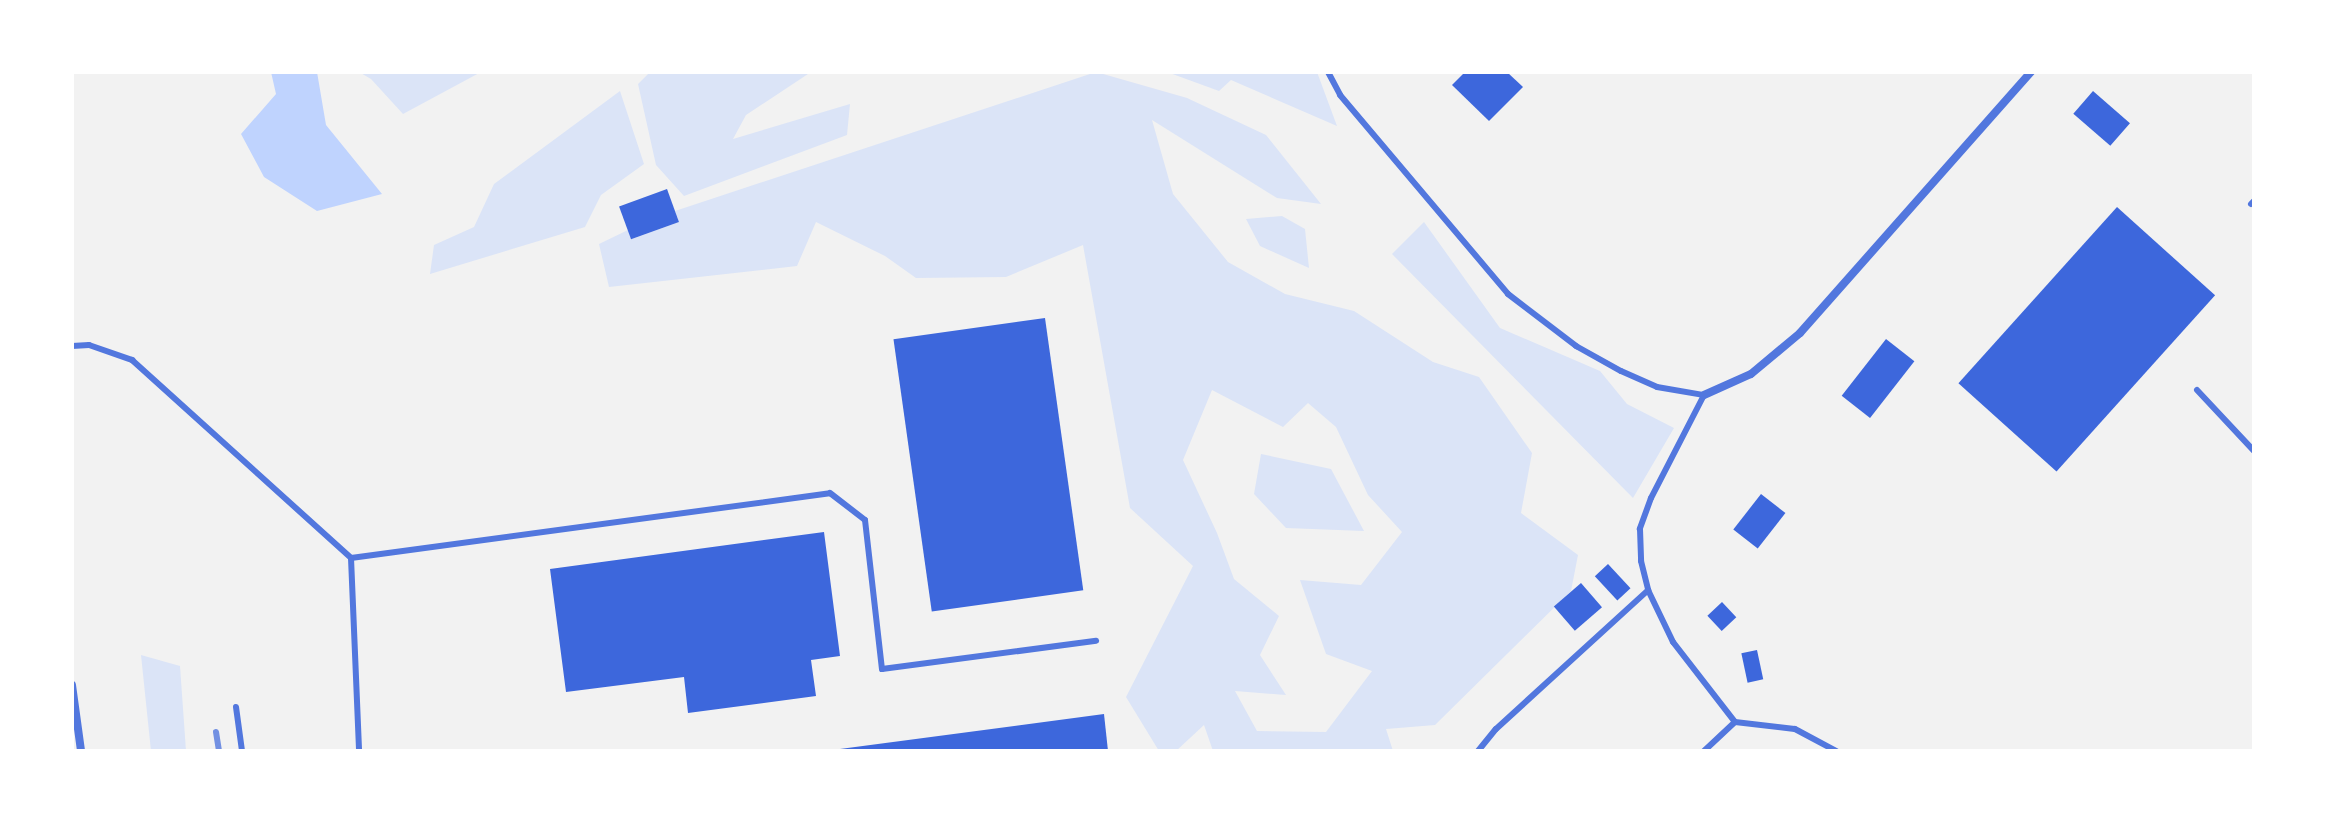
<!DOCTYPE html>
<style>
body{margin:0}
#map{position:relative;width:2326px;height:823px;overflow:hidden;background:#f2f2f2;font-family:"Times New Roman",serif}
div>[style]{position:absolute}
.green>*{inset:0;background:#dbe4f7}
.water>*{inset:0;background:#bfd3fe}
.building>*{inset:0;background:#3d67dc;transform-origin:0 0}
.service>*{height:6px;margin:-3px;padding:0 3px;transform-origin:3px;border-radius:3px;background:#5277de}
.minor>*{height:8px;margin:-4px;padding:0 4px;transform-origin:4px;border-radius:4px;background:#5277de}
.rail>*{height:6px;margin:-3px;padding:0 3px;transform-origin:3px;border-radius:3px;background:#7290e2}
span{translate:-50% -50%;white-space:nowrap;text-align:center;line-height:1.15;-webkit-text-stroke:8px #fff;paint-order:stroke}
.frame{position:absolute;inset:0;border:74px solid #fff;pointer-events:none}
</style>
<div id="map">
<div class="green">
<i style="clip-path:polygon(359px 72px,481px 72px,403px 114px,371px 79px)"></i>
<i style="clip-path:polygon(650px 72px,811px 72px,746px 115px,733px 139px,850px 104px,847px 135px,684px 196px,656px 165px,638px 84px)"></i>
<i style="clip-path:polygon(evenodd,1096px 72px,1187px 98px,1266px 135px,1321px 204px,1277px 198px,1152px 120px,1173px 194px,1228px 262px,1285px 294px,1354px 311px,1433px 362px,1479px 377px,1532px 453px,1521px 513px,1578px 555px,1571px 591px,1435px 725px,1386px 729px,1393px 751px,1213px 751px,1204px 725px,1176px 751px,1159px 751px,1126px 697px,1193px 566px,1130px 508px,1083px 245px,1006px 277px,916px 278px,885px 256px,816px 222px,797px 266px,609px 287px,599px 244px,628px 230px,632px 239px,679px 222px,675px 211px,1096px 72px,1212px 390px,1283px 427px,1308px 403px,1336px 427px,1368px 495px,1402px 532px,1361px 585px,1300px 580px,1326px 654px,1372px 671px,1326px 732px,1257px 731px,1235px 691px,1286px 695px,1260px 655px,1279px 616px,1234px 579px,1217px 533px,1183px 460px,1212px 390px)"></i>
<i style="clip-path:polygon(1167px 72px,1317px 72px,1337px 126px,1231px 80px,1219px 91px)"></i>
<i style="clip-path:polygon(620px 91px,644px 164px,601px 195px,585px 227px,430px 274px,434px 245px,474px 227px,494px 184px)"></i>
<i style="clip-path:polygon(1282px 216px,1305px 229px,1309px 268px,1260px 246px,1246px 219px)"></i>
<i style="clip-path:polygon(1424px 222px,1500px 328px,1600px 371px,1627px 404px,1674px 428px,1633px 498px,1392px 254px)"></i>
<i style="clip-path:polygon(1261px 454px,1331px 469px,1364px 531px,1286px 528px,1254px 494px)"></i>
<i style="clip-path:polygon(141px 655px,180px 666px,186px 751px,151px 751px)"></i>
</div>
<div class="water">
<i style="clip-path:polygon(271px 72px,317px 72px,326px 125px,382px 194px,317px 211px,264px 177px,241px 134px,276px 94px)"></i>
</div>
<div class="building">
<i style="clip-path:polygon(1465px 72px,1507px 72px,1523px 87px,1489px 121px,1452px 85px)"></i>
<i style="left:2093px;top:91px;width:49px;height:30px;rotate:41deg"></i>
<i style="left:667px;top:189px;width:35px;height:51px;rotate:70deg"></i>
<i style="left:2117px;top:207px;width:132px;height:237px;rotate:42deg"></i>
<i style="left:1045px;top:318px;width:275px;height:153px;rotate:82deg"></i>
<i style="left:1886px;top:339px;width:36px;height:72px;rotate:38deg"></i>
<i style="left:1761px;top:494px;width:31px;height:45px;rotate:38deg"></i>
<i style="clip-path:polygon(824px 532px,840px 656px,811px 660px,816px 696px,688px 713px,684px 677px,566px 692px,550px 569px)"></i>
<i style="left:1608px;top:564px;width:33px;height:18px;rotate:47deg"></i>
<i style="left:1581px;top:583px;width:32px;height:36px;rotate:49deg"></i>
<i style="left:1722px;top:602px;width:21px;height:20px;rotate:47deg"></i>
<i style="left:1757px;top:650px;width:30px;height:16px;rotate:78deg"></i>
<i style="clip-path:polygon(1104px 714px,1108px 751px,840px 751px,840px 749px)"></i>
</div>
<div class="service">
<i style="left:1328px;top:72px;width:26px;rotate:62deg"></i>
<i style="left:1340px;top:95px;width:260px;rotate:49.8deg"></i>
<i style="left:1508px;top:294px;width:86px;rotate:37.4deg"></i>
<i style="left:1576px;top:346px;width:51px;rotate:29.1deg"></i>
<i style="left:1621px;top:371px;width:39px;rotate:24deg"></i>
<i style="left:1657px;top:387px;width:48px;rotate:9.7deg"></i>
<i style="left:1704px;top:395px;width:116px;rotate:117.2deg"></i>
<i style="left:1651px;top:498px;width:33px;rotate:110deg"></i>
<i style="left:1640px;top:529px;width:32px;rotate:88deg"></i>
<i style="left:1641px;top:561px;width:30px;rotate:76deg"></i>
<i style="left:1648px;top:590px;width:58px;rotate:64.3deg"></i>
<i style="left:1673px;top:642px;width:101px;rotate:52.2deg"></i>
<i style="left:2251px;top:204px;width:4px;rotate:-45deg"></i>
<i style="left:72px;top:346px;width:17px;rotate:-3deg"></i>
<i style="left:89px;top:345px;width:46px;rotate:19.2deg"></i>
<i style="left:132px;top:360px;width:295px;rotate:42.1deg"></i>
<i style="left:351px;top:558px;width:483px;rotate:-7.7deg"></i>
<i style="left:830px;top:493px;width:44px;rotate:37.6deg"></i>
<i style="left:865px;top:520px;width:150px;rotate:83.5deg"></i>
<i style="left:882px;top:669px;width:216px;rotate:-7.5deg"></i>
<i style="left:2197px;top:390px;width:83px;rotate:46.9deg"></i>
<i style="left:351px;top:558px;width:193px;rotate:87.6deg"></i>
<i style="left:236px;top:707px;width:44px;rotate:82.2deg"></i>
<i style="left:1478px;top:751px;width:28px;rotate:-51deg"></i>
<i style="left:1496px;top:729px;width:206px;rotate:-42.4deg"></i>
<i style="left:1704px;top:751px;width:42px;rotate:-43.1deg"></i>
<i style="left:1735px;top:722px;width:60px;rotate:6.7deg"></i>
<i style="left:1795px;top:729px;width:47px;rotate:28.2deg"></i>
</div>
<div class="minor">
<i style="left:1704px;top:395px;width:51px;rotate:-24.1deg"></i>
<i style="left:1751px;top:374px;width:64px;rotate:-39.9deg"></i>
<i style="left:1800px;top:333px;width:349px;rotate:-48.5deg"></i>
<i style="left:72px;top:685px;width:67px;rotate:82.2deg"></i>
</div>
<div class="rail">
<i style="left:216px;top:732px;width:19px;rotate:81deg"></i>
</div>
<div class="frame"></div>
</div>
